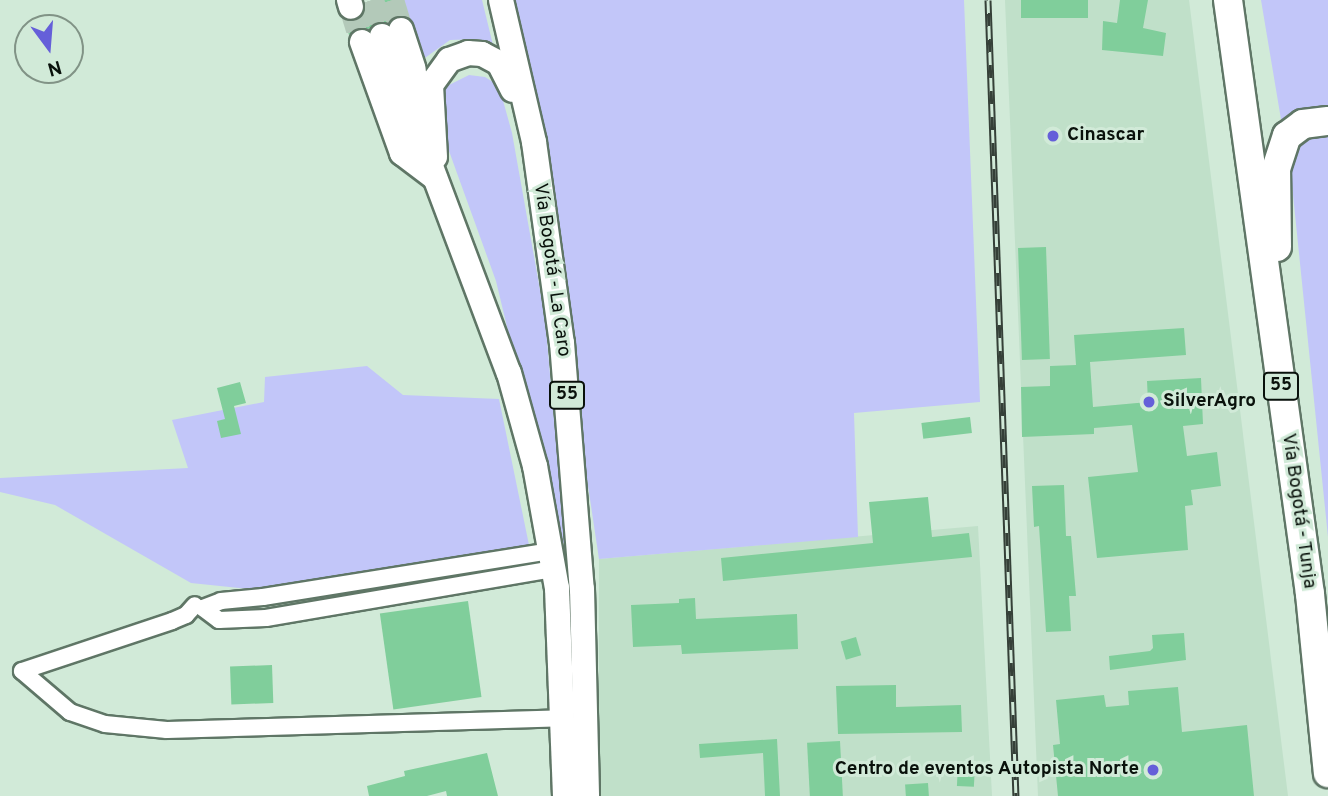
<!DOCTYPE html>
<meta charset="utf-8">
<style>
body{margin:0}
#map{position:relative;width:1328px;height:796px;overflow:hidden;background:#d1ead8;font-family:Overpass,sans-serif}
div>[style]{position:absolute}
.built>*{inset:0;background:#c0e0c9}
.green>*{inset:0;background:#c2c6f9}
.building>*{inset:0;background:#80ce9b;transform-origin:0 0}
.primary-tunnel>*{height:24px;margin-top:-12px;transform-origin:0;background:repeating-linear-gradient(90deg,#b3c9b9 0 24px,transparent 0 36px)}
.roads{filter:drop-shadow(2px 0 #5f7666) drop-shadow(-2px 0 #5f7666) drop-shadow(0 2px #5f7666) drop-shadow(0 -2px #5f7666)}
.street>*{height:16px;margin:-8px;padding:0 8px;transform-origin:8px;border-radius:8px;background:#fff}
.primary>*{height:24px;margin:-12px;padding:0 12px;transform-origin:12px;border-radius:12px;background:#fff}
.highway>*{height:28px;margin:-14px;padding:0 14px;transform-origin:14px;border-radius:14px;background:#fff}
.rail>*{height:7px;margin-top:-3.5px;transform-origin:0;background:repeating-linear-gradient(90deg,#d1ead8 0 13px,#354038 0 26px);box-sizing:border-box;border-block:2px solid #354038}
.dots>*{width:19px;height:19px;translate:-50% -50%;box-sizing:border-box;border:4px solid #d1ead8;border-radius:50%}
span{translate:-50% -50%;white-space:nowrap;text-align:center;line-height:1.15;-webkit-text-stroke:6px #d1ead8;paint-order:stroke}
.shield-label span{padding:2px 5px;background:#d1ead8;border:2px solid;border-radius:5px;-webkit-text-stroke-width:0}
.shield-label{font-size:18px;color:#09110b;font-weight:700}
.poi-label{font-size:19px;color:#09110b;font-weight:700}
.left{translate:0 -50%;text-align:left}
.right{translate:-100% -50%;text-align:right}
.street-label{font-size:19px;color:#09110b}
.north{position:absolute;left:14px;top:14px;width:70px;height:70px;box-sizing:border-box;background:#d1ead8;border:2px solid #819386;border-radius:50%;rotate:164deg;font-size:19px;font-weight:700;line-height:28px;text-align:center;color:#09110b}
.north::after{content:'';display:block;margin:auto;width:24px;height:32px;background:#655fd9;clip-path:polygon(50% 0,100% 100%,50% 72%,0 100%)}
</style>
<div id="map">
<div class="built">
<i style="clip-path:polygon(1005px 0,1189px 0,1288px 796px,1038px 796px)"></i>
<i style="clip-path:polygon(978px 526px,992px 796px,599px 796px,599px 559px)"></i>
</div>
<div class="green">
<i style="clip-path:polygon(404px 0,482px 0,493px 45px,478px 39px,450px 40px,422px 60px)"></i>
<i style="clip-path:polygon(515px 0,964px 0,980px 402px,854px 413px,858px 537px,599px 559px)"></i>
<i style="clip-path:polygon(1261px 0,1328px 0,1328px 537px,1292px 185px)"></i>
<i style="clip-path:polygon(469px 75px,485px 77px,499px 86px,512px 133px,545px 318px,565px 543px,559px 543px,496px 281px,449px 151px,438px 105px,447px 86px)"></i>
<i style="clip-path:polygon(367px 366px,403px 395px,499px 399px,529px 545px,259px 590px,191px 583px,55px 505px,0 492px,0 478px,188px 468px,172px 420px,264px 402px,265px 377px)"></i>
</div>
<div class="building">
<i style="clip-path:polygon(373px 0,401px 0,407px 17px,396px 16px,388px 23px,377px 22px,369px 29px,358px 28px,349px 35px,344px 20px,354px 21px,361px 18px,365px 3px)"></i>
<i style="left:1021px;top:0;width:67px;height:18px"></i>
<i style="clip-path:polygon(1120px 0,1148px 0,1143px 28px,1166px 33px,1163px 56px,1102px 50px,1103px 21px,1117px 23px)"></i>
<i style="left:1046px;top:247px;width:112px;height:28px;rotate:88deg"></i>
<i style="clip-path:polygon(1184px 328px,1186px 355px,1090px 362px,1093px 407px,1148px 402px,1147px 381px,1201px 378px,1203px 424px,1183px 426px,1187px 456px,1217px 452px,1221px 486px,1191px 490px,1193px 505px,1185px 506px,1188px 550px,1097px 558px,1088px 477px,1138px 472px,1132px 425px,1094px 428px,1094px 434px,1022px 437px,1021px 387px,1050px 386px,1050px 366px,1076px 365px,1074px 335px)"></i>
<i style="clip-path:polygon(240px 382px,246px 403px,234px 406px,241px 434px,221px 438px,217px 421px,225px 419px,217px 388px)"></i>
<i style="left:970px;top:417px;width:16px;height:49px;rotate:83deg"></i>
<i style="clip-path:polygon(1064px 485px,1066px 536px,1071px 536px,1076px 596px,1069px 596px,1071px 631px,1046px 632px,1039px 526px,1034px 527px,1032px 486px)"></i>
<i style="clip-path:polygon(928px 497px,932px 537px,969px 533px,972px 557px,723px 581px,721px 558px,873px 543px,869px 502px)"></i>
<i style="clip-path:polygon(695px 598px,696px 619px,797px 614px,798px 649px,682px 654px,681px 645px,633px 647px,631px 605px,679px 603px,679px 599px)"></i>
<i style="left:468px;top:601px;width:97px;height:89px;rotate:82deg"></i>
<i style="clip-path:polygon(1184px 633px,1186px 660px,1110px 670px,1109px 656px,1150px 651px,1153px 648px,1152px 635px)"></i>
<i style="left:856px;top:637px;width:19px;height:16px;rotate:74deg"></i>
<i style="left:272px;top:665px;width:38px;height:42px;rotate:88deg"></i>
<i style="clip-path:polygon(896px 685px,896px 707px,961px 705px,962px 732px,838px 734px,836px 686px)"></i>
<i style="clip-path:polygon(1178px 687px,1182px 732px,1247px 725px,1254px 796px,1058px 796px,1053px 745px,1060px 744px,1056px 700px,1104px 695px,1106px 707px,1129px 705px,1128px 691px)"></i>
<i style="clip-path:polygon(777px 739px,780px 796px,765px 796px,763px 753px,700px 758px,699px 744px)"></i>
<i style="left:840px;top:741px;width:55px;height:33px;rotate:87deg"></i>
<i style="clip-path:polygon(487px 753px,498px 796px,447px 796px,446px 791px,427px 796px,369px 796px,367px 786px,405px 776px,404px 771px)"></i>
<i style="left:958px;top:765px;width:17px;height:21px;rotate:3deg"></i>
<i style="left:928px;top:783px;width:13px;height:23px;rotate:86deg"></i>
</div>
<div class="primary-tunnel">
<i style="left:372px;top:0;width:37px;rotate:74deg"></i>
<i style="left:392px;top:0;width:31px;rotate:73deg"></i>
<i style="left:351px;top:7px;width:37px;rotate:73deg"></i>
</div>
<div class="roads">
<div class="street">
<i style="left:203px;top:608px;width:20px;rotate:37deg"></i>
<i style="left:219px;top:620px;width:47px;rotate:-2.4deg"></i>
<i style="left:266px;top:618px;width:292px;rotate:-9.7deg"></i>
<i style="left:203px;top:608px;width:19px;rotate:-21deg"></i>
<i style="left:221px;top:601px;width:42px;rotate:-5.4deg"></i>
<i style="left:263px;top:597px;width:292px;rotate:-9.1deg"></i>
<i style="left:22px;top:671px;width:63px;rotate:40.5deg"></i>
<i style="left:70px;top:712px;width:37px;rotate:19deg"></i>
<i style="left:105px;top:724px;width:62px;rotate:5.5deg"></i>
<i style="left:167px;top:730px;width:396px;rotate:-1.7deg"></i>
<i style="left:22px;top:671px;width:158px;rotate:-18.4deg"></i>
<i style="left:172px;top:621px;width:15px;rotate:-23deg"></i>
<i style="left:186px;top:615px;width:13px;rotate:-48deg"></i>
</div>
<div class="primary">
<i style="left:349px;top:0;width:7px;rotate:74deg"></i>
<i style="left:501px;top:0;width:146px;rotate:76.9deg"></i>
<i style="left:534px;top:142px;width:203px;rotate:82.1deg"></i>
<i style="left:562px;top:343px;width:247px;rotate:85.4deg"></i>
<i style="left:582px;top:589px;width:207px;rotate:88.6deg"></i>
<i style="left:401px;top:30px;width:40px;rotate:72deg"></i>
<i style="left:413px;top:68px;width:43px;rotate:77.9deg"></i>
<i style="left:382px;top:36px;width:360px;rotate:69.4deg"></i>
<i style="left:509px;top:373px;width:97px;rotate:74.4deg"></i>
<i style="left:535px;top:466px;width:124px;rotate:79.8deg"></i>
<i style="left:557px;top:588px;width:208px;rotate:87.8deg"></i>
<i style="left:362px;top:42px;width:118px;rotate:70.2deg"></i>
<i style="left:402px;top:153px;width:41px;rotate:37.1deg"></i>
<i style="left:435px;top:157px;width:72px;rotate:-93.2deg"></i>
<i style="left:431px;top:85px;width:31px;rotate:-54deg"></i>
<i style="left:449px;top:60px;width:20px;rotate:-20deg"></i>
<i style="left:468px;top:53px;width:14px;rotate:4deg"></i>
<i style="left:482px;top:54px;width:19px;rotate:28deg"></i>
<i style="left:499px;top:63px;width:30px;rotate:63deg"></i>
</div>
<div class="highway">
<i style="left:1228px;top:0;width:600px;rotate:82.14deg"></i>
<i style="left:1310px;top:594px;width:180px;rotate:84.3deg"></i>
<i style="left:1277px;top:247px;width:78px;rotate:-90.7deg"></i>
<i style="left:1276px;top:169px;width:35px;rotate:-72deg"></i>
<i style="left:1287px;top:136px;width:20px;rotate:-37deg"></i>
<i style="left:1303px;top:124px;width:25px;rotate:-7deg"></i>
</div>
</div>
<div class="rail">
<i style="left:988px;top:0;width:796px;rotate:87.99deg"></i>
</div>
<div class="dots">
<i style="left:1053px;top:136px;background:#655fd9"></i>
<i style="left:1149px;top:402px;background:#655fd9"></i>
<i style="left:1153px;top:770px;background:#655fd9"></i>
</div>
<div class="shield-label">
<span style="left:1281px;top:386px">55</span>
<span style="left:567px;top:395px">55</span>
</div>
<div class="poi-label">
<span class="left" style="left:1067px;top:136px">Cinascar</span>
<span class="left" style="left:1163px;top:402px">SilverAgro</span>
<span class="right" style="left:1139px;top:770px">Centro de eventos Autopista Norte</span>
</div>
<div class="street-label">
<span style="left:551px;top:270px;rotate:82deg">Vía Bogotá - La Caro</span>
<span style="left:1298px;top:511px;rotate:82deg">Vía Bogotá - Tunja</span>
</div>
<div class="north">N</div>
</div>
